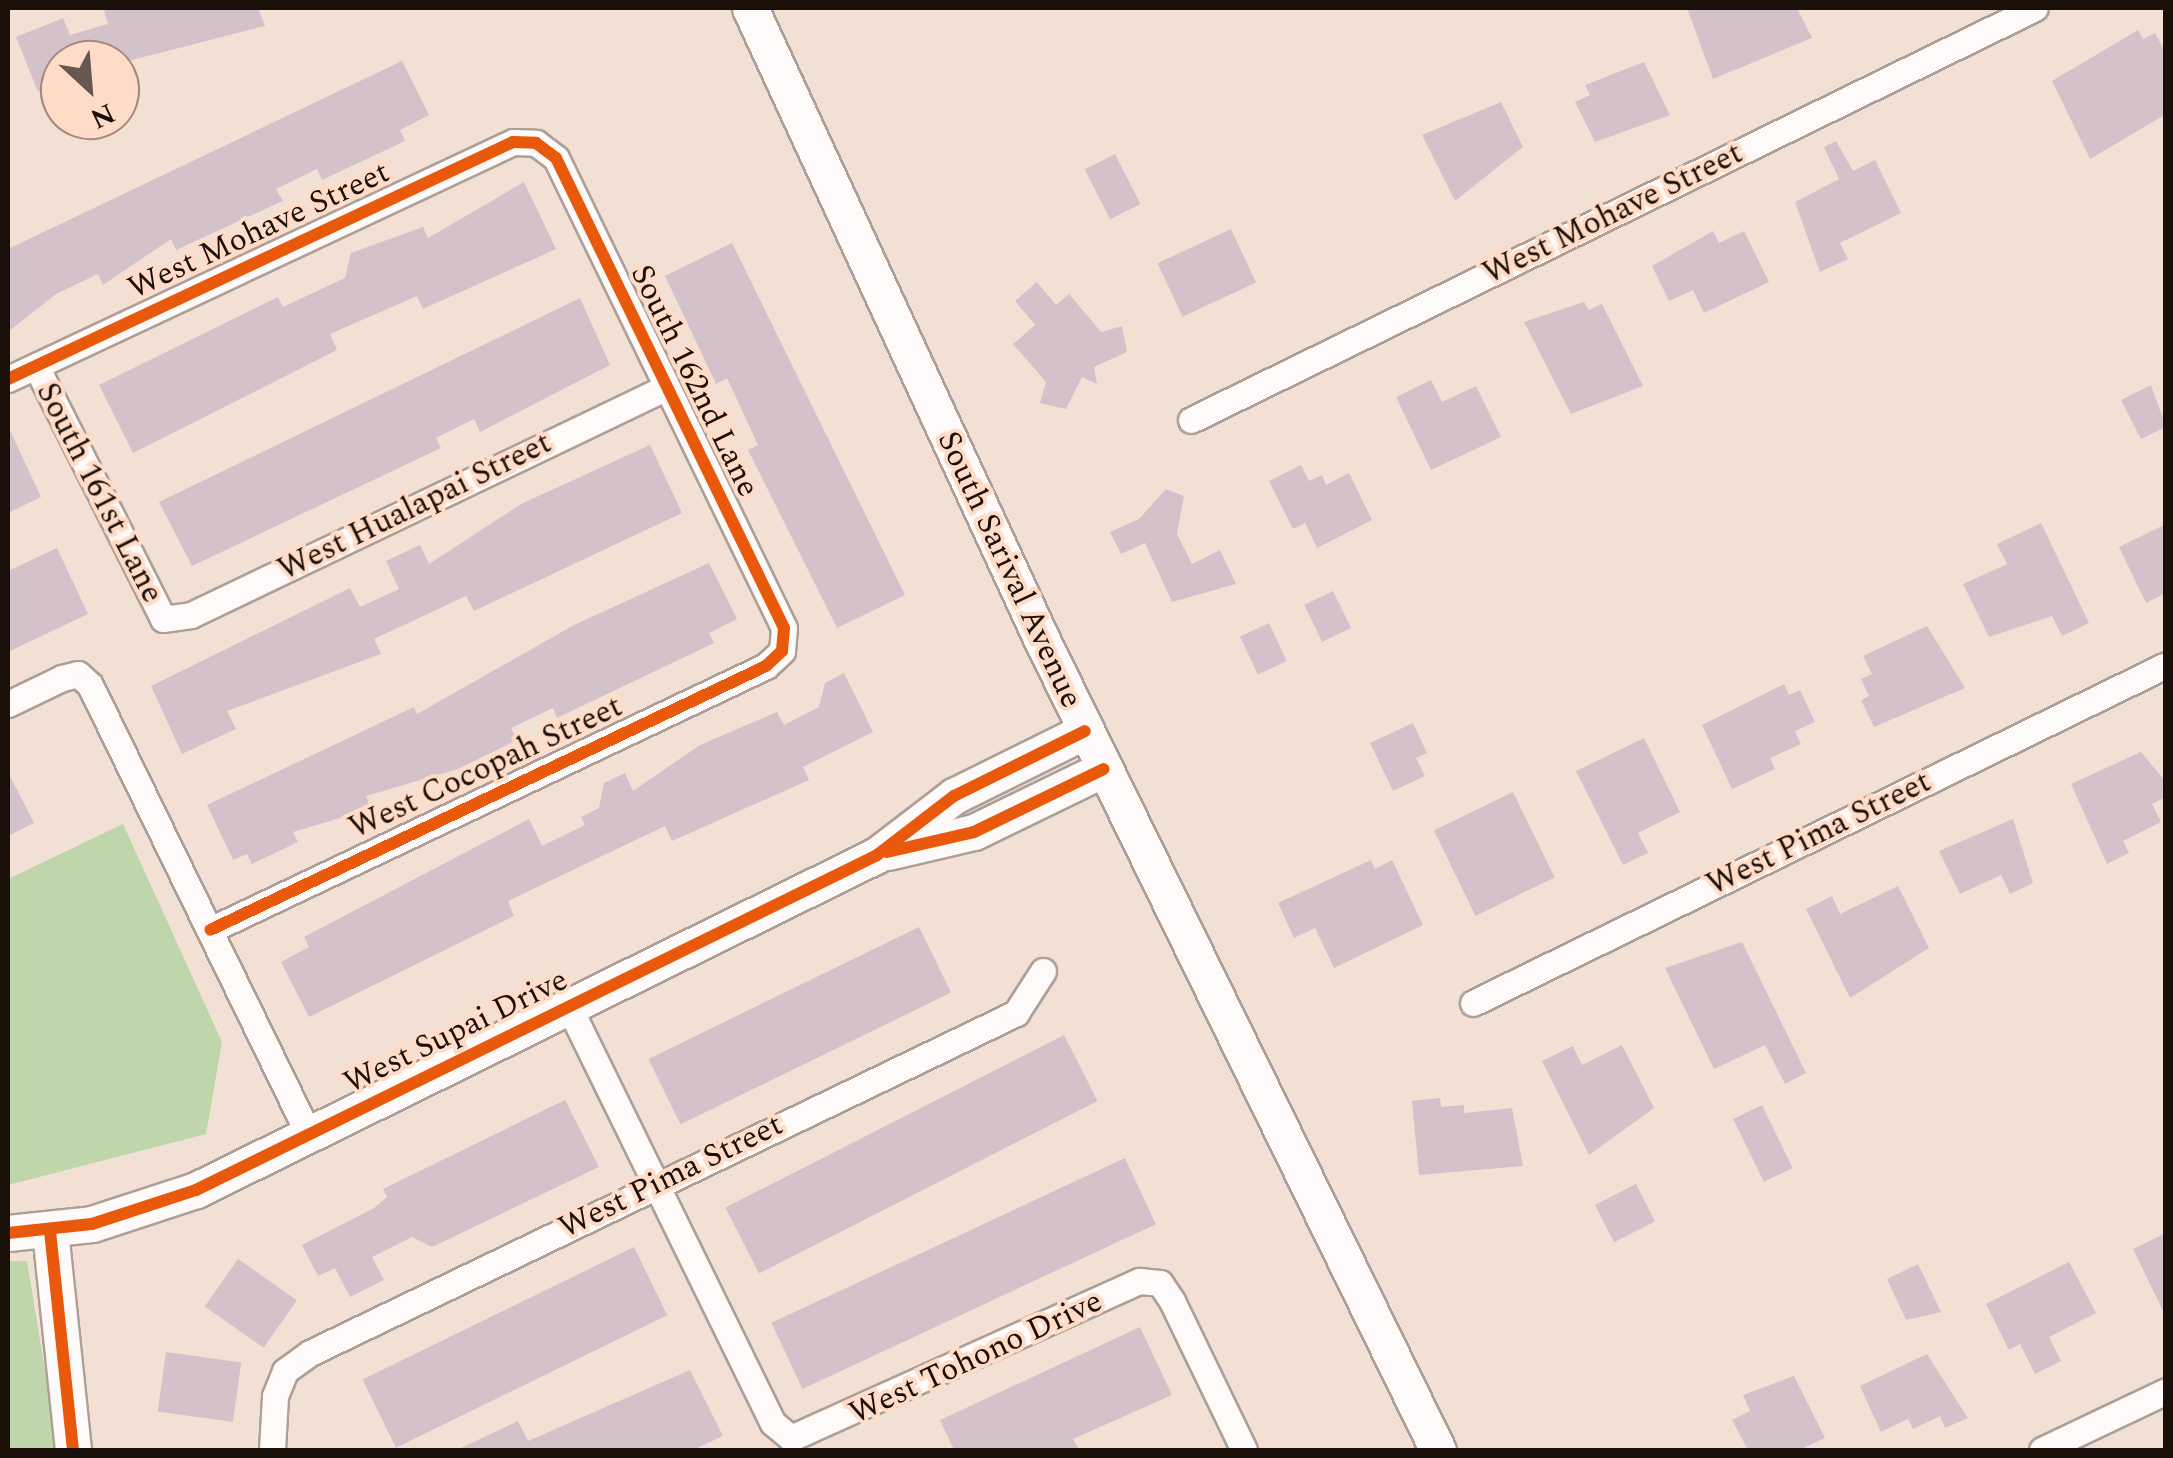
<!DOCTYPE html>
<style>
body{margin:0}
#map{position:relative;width:2173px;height:1458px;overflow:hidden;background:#f2e0d5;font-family:Spectral,serif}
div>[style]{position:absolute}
.green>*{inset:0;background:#bfd6aa}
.building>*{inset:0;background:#d4c2cb;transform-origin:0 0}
.roads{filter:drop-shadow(2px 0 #ad9f97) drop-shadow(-2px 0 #ad9f97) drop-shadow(0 2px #ad9f97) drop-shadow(0 -2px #ad9f97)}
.street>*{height:25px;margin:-12.5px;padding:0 12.5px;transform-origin:12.5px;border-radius:12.5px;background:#fdfaf9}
.secondary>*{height:35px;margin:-17.5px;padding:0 17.5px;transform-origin:17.5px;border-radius:17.5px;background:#fdfaf9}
.cycleway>*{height:12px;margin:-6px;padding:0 6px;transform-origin:6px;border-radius:6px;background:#e8590c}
span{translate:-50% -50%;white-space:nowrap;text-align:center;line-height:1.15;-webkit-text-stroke:8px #ffdcc8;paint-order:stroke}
.street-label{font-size:32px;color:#1b0f09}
.frame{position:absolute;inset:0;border:10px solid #1b0f09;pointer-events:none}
.north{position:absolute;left:40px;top:40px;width:100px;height:100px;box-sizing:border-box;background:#ffdcc8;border:2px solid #a48a7c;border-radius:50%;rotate:154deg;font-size:28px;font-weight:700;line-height:40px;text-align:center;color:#1b0f09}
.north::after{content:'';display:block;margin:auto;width:35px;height:45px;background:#665850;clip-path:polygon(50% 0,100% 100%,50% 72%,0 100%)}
</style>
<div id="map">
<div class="green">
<i style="clip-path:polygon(123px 824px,222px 1042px,206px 1134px,8px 1185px,8px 879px)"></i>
<i style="clip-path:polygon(8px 1261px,27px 1261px,58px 1450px,8px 1450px)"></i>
</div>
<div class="building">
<i style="clip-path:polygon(103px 8px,258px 8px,265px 26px,120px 63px,60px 60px,60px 83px,38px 92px,16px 37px,63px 18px,70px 35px,108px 24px)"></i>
<i style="clip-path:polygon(1687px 8px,1797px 8px,1812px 38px,1713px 79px)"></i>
<i style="clip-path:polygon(2138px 30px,2143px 39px,2155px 33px,2166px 54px,2163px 116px,2090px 159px,2052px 81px)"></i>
<i style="clip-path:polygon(402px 61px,429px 115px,400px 130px,405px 141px,322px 180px,317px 169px,276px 189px,283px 201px,176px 250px,171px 239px,103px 285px,98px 274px,56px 294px,8px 332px,8px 249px)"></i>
<i style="clip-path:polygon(1644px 62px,1670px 115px,1595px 142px,1575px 102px,1590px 95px,1585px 85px)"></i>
<i style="clip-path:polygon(1501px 102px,1523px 147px,1455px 201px,1422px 135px)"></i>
<i style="clip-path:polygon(1836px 141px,1853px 171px,1875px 160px,1901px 213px,1840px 243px,1848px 259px,1820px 272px,1795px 202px,1839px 179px,1824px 147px)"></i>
<i style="left:1115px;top:154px;width:56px;height:34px;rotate:63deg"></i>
<i style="clip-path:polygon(524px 182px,556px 249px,423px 309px,417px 296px,330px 334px,337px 350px,133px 453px,99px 385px,278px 297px,283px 307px,345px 278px,351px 253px,423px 227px,428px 238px)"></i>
<i style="left:1231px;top:229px;width:59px;height:81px;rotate:65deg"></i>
<i style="clip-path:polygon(1713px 231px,1719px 243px,1744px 231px,1769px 282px,1704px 313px,1693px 290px,1669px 301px,1652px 266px)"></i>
<i style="clip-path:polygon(732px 243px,905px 595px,837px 628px,748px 450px,758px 445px,727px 378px,716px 384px,665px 276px)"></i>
<i style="clip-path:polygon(1037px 282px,1056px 305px,1069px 294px,1101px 332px,1122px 326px,1127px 352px,1094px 367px,1097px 384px,1082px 377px,1066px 409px,1040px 403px,1046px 382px,1013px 344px,1035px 325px,1015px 301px)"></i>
<i style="clip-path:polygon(580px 298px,610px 365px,480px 432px,474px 419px,436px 438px,441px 448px,192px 566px,159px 502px)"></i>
<i style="clip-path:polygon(1584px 302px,1589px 310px,1602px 304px,1643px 386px,1571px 414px,1524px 322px)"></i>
<i style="clip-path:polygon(1431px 380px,1442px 402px,1476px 386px,1501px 437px,1431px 470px,1396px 397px)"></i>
<i style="clip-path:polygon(2151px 385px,2166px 427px,2141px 439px,2121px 400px)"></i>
<i style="clip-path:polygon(8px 426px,41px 497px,8px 513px)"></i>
<i style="clip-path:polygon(650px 445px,682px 513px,474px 611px,466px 596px,374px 639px,381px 654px,227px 711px,236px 729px,182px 754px,151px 686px,350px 588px,360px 607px,399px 589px,386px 561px,420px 545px,429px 564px,521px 504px)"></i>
<i style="clip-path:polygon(1301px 465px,1309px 481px,1322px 475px,1326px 485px,1349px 473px,1372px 520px,1317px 548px,1305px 523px,1293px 529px,1269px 481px)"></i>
<i style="clip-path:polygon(1166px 489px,1184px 496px,1177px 534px,1192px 564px,1220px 550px,1236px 584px,1172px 602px,1145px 543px,1121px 554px,1110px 532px,1139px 519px)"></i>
<i style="clip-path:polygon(2041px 523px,2089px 623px,2062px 636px,2052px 616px,1989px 637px,1963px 584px,2007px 564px,1997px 544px)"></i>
<i style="clip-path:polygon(2166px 524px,2166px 593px,2146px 603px,2119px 547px)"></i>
<i style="clip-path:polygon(57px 548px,88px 614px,8px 652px,8px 571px)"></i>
<i style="clip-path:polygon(709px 563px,737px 619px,709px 633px,714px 643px,557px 718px,553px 708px,511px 728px,517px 740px,458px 769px,366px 796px,371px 809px,293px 832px,298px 842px,252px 864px,247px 854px,233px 860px,207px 805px,414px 707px,417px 714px,574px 625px)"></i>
<i style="left:1333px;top:591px;width:41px;height:32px;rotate:64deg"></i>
<i style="left:1269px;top:623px;width:42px;height:32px;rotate:65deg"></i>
<i style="clip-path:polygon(1927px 626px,1965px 688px,1874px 727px,1861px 700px,1869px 696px,1861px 679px,1872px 674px,1863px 656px)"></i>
<i style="clip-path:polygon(844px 673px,873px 732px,803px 767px,809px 780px,672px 841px,665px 826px,575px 869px,508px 901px,514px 916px,309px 1017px,281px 962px,309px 947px,304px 937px,529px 819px,542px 846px,585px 825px,581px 817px,599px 808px,604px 783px,625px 773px,633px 791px,700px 745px,777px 712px,784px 725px,819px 707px,825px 683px)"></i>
<i style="clip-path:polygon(1784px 684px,1789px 695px,1800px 690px,1815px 722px,1795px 731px,1801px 744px,1770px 758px,1775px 769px,1732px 789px,1702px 725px)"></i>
<i style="clip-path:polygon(1413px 723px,1427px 753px,1416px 758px,1425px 776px,1393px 791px,1370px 743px)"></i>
<i style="clip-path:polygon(1644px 738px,1680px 812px,1638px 833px,1648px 853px,1623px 865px,1576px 771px)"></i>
<i style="clip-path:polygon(2141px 752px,2166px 782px,2166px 797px,2152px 804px,2161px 822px,2123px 841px,2129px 853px,2107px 864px,2071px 784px)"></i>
<i style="clip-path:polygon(8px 772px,34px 823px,8px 836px)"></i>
<i style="left:1513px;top:792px;width:95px;height:88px;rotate:64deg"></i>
<i style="clip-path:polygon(2013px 819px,2033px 883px,2010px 894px,2001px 875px,1960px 894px,1939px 851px)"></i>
<i style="clip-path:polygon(1371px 860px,1375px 869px,1392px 860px,1423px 925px,1334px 968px,1315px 928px,1294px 938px,1278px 903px)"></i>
<i style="clip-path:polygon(1898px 886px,1929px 948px,1850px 998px,1806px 909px,1832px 896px,1840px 914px)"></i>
<i style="left:919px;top:927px;width:73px;height:301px;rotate:64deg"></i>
<i style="clip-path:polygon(1742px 942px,1806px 1073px,1785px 1084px,1765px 1045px,1714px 1069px,1665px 968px)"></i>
<i style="left:1064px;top:1035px;width:74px;height:380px;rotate:63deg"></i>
<i style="clip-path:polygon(1622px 1045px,1654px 1108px,1589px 1155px,1542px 1061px,1573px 1046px,1582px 1065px)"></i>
<i style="clip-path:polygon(1440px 1098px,1441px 1107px,1464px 1105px,1464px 1113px,1512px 1108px,1523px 1166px,1419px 1175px,1412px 1101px)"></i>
<i style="clip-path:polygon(565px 1100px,599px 1167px,432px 1247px,412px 1237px,372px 1257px,384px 1280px,350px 1297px,335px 1268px,318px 1276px,302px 1245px,374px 1208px,387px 1197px,383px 1189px)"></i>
<i style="left:1762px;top:1105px;width:70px;height:32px;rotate:64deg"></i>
<i style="left:1125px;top:1158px;width:73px;height:390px;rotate:65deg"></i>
<i style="left:1636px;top:1184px;width:42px;height:46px;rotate:63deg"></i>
<i style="clip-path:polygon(2166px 1233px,2166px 1317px,2133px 1249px)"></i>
<i style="left:634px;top:1247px;width:76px;height:302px;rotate:64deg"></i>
<i style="left:238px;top:1259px;width:72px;height:58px;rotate:35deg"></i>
<i style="clip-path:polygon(2069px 1262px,2096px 1313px,2049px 1337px,2061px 1361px,2035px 1374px,2020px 1344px,2009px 1350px,1986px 1304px)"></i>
<i style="clip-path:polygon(1918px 1264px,1941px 1312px,1906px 1320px,1887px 1279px)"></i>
<i style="clip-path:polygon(1140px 1327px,1172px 1395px,1073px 1439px,1079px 1450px,954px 1450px,940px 1420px)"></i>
<i style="left:166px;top:1352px;width:76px;height:60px;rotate:8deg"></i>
<i style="clip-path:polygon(1927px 1354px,1968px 1418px,1945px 1428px,1940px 1416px,1913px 1429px,1908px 1419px,1881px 1432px,1860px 1386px)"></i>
<i style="clip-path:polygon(690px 1370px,723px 1436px,693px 1450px,457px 1450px,518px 1421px,528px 1441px)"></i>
<i style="clip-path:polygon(1794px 1376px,1825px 1438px,1799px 1450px,1748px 1450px,1732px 1420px,1750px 1411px,1743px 1395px)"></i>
</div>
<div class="roads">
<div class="street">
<i style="left:36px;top:366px;width:283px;rotate:63.3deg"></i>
<i style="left:163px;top:619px;width:28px;rotate:-8deg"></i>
<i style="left:191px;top:615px;width:526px;rotate:-25.59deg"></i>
<i style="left:8px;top:379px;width:558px;rotate:-25.14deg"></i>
<i style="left:513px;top:142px;width:23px;rotate:2deg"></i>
<i style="left:536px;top:143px;width:25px;rotate:37deg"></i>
<i style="left:556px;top:158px;width:522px;rotate:64.12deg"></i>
<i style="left:784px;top:628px;width:23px;rotate:95deg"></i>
<i style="left:782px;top:651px;width:22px;rotate:137deg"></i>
<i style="left:766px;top:666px;width:615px;rotate:154.6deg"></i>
<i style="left:1191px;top:420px;width:939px;rotate:-26.02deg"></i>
<i style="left:8px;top:704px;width:60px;rotate:-25.7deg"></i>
<i style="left:62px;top:678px;width:16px;rotate:-14deg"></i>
<i style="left:78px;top:674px;width:16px;rotate:43deg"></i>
<i style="left:90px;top:685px;width:500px;rotate:64.05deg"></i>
<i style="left:1473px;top:1003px;width:771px;rotate:-26deg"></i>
<i style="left:569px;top:1007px;width:463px;rotate:63.9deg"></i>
<i style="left:773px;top:1423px;width:23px;rotate:40deg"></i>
<i style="left:791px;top:1438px;width:382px;rotate:-24.3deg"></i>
<i style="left:1139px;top:1281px;width:21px;rotate:5deg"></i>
<i style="left:1160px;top:1283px;width:22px;rotate:56deg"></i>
<i style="left:1172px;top:1301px;width:165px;rotate:64.2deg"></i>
<i style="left:272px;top:1450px;width:54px;rotate:-86.8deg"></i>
<i style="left:275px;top:1396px;width:27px;rotate:-68deg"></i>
<i style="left:285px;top:1371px;width:31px;rotate:-36deg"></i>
<i style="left:310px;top:1353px;width:784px;rotate:-25.71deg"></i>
<i style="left:1016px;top:1013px;width:50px;rotate:-57.3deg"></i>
<i style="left:2042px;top:1450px;width:137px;rotate:-25.4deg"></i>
</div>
<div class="secondary">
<i style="left:750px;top:8px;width:694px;rotate:65.21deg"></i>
<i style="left:1041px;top:638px;width:904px;rotate:63.95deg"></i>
<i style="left:888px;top:852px;width:88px;rotate:-13.1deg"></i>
<i style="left:974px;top:832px;width:144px;rotate:-25.9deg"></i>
<i style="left:50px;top:1231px;width:220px;rotate:84deg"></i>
<i style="left:8px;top:1233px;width:84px;rotate:-6.1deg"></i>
<i style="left:92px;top:1224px;width:109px;rotate:-18.1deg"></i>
<i style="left:196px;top:1190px;width:759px;rotate:-26.19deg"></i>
<i style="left:877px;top:855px;width:97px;rotate:-37.5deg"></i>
<i style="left:954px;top:796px;width:146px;rotate:-26.4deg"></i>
</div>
</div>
<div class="cycleway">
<i style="left:8px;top:379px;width:558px;rotate:-25.14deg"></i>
<i style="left:513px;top:142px;width:23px;rotate:2deg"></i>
<i style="left:536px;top:143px;width:25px;rotate:37deg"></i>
<i style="left:556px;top:158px;width:522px;rotate:64.12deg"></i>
<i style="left:784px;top:628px;width:23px;rotate:95deg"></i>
<i style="left:782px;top:651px;width:22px;rotate:137deg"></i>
<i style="left:766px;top:666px;width:615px;rotate:154.6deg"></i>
<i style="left:887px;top:852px;width:89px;rotate:-12.9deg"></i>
<i style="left:974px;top:832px;width:144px;rotate:-25.9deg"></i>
<i style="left:50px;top:1231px;width:220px;rotate:84deg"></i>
<i style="left:8px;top:1233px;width:84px;rotate:-6.1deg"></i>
<i style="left:92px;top:1224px;width:109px;rotate:-18.1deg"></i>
<i style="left:196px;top:1190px;width:759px;rotate:-26.19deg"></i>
<i style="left:877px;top:855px;width:97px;rotate:-37.5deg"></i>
<i style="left:954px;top:796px;width:146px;rotate:-26.4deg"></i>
</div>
<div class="street-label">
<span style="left:1613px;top:214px;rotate:-26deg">West Mohave Street</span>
<span style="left:259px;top:231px;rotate:-25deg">West Mohave Street</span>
<span style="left:694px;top:381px;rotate:64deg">South 162nd Lane</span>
<span style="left:99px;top:493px;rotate:63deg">South 161st Lane</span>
<span style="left:415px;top:507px;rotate:-26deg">West Hualapai Street</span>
<span style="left:1009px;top:570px;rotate:65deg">South Sarival Avenue</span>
<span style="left:486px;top:768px;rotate:-25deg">West Cocopah Street</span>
<span style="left:1819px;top:834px;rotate:-26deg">West Pima Street</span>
<span style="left:456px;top:1032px;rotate:-26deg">West Supai Drive</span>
<span style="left:671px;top:1177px;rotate:-26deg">West Pima Street</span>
<span style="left:976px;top:1358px;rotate:-25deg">West Tohono Drive</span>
</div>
<div class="frame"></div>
<div class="north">N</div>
</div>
